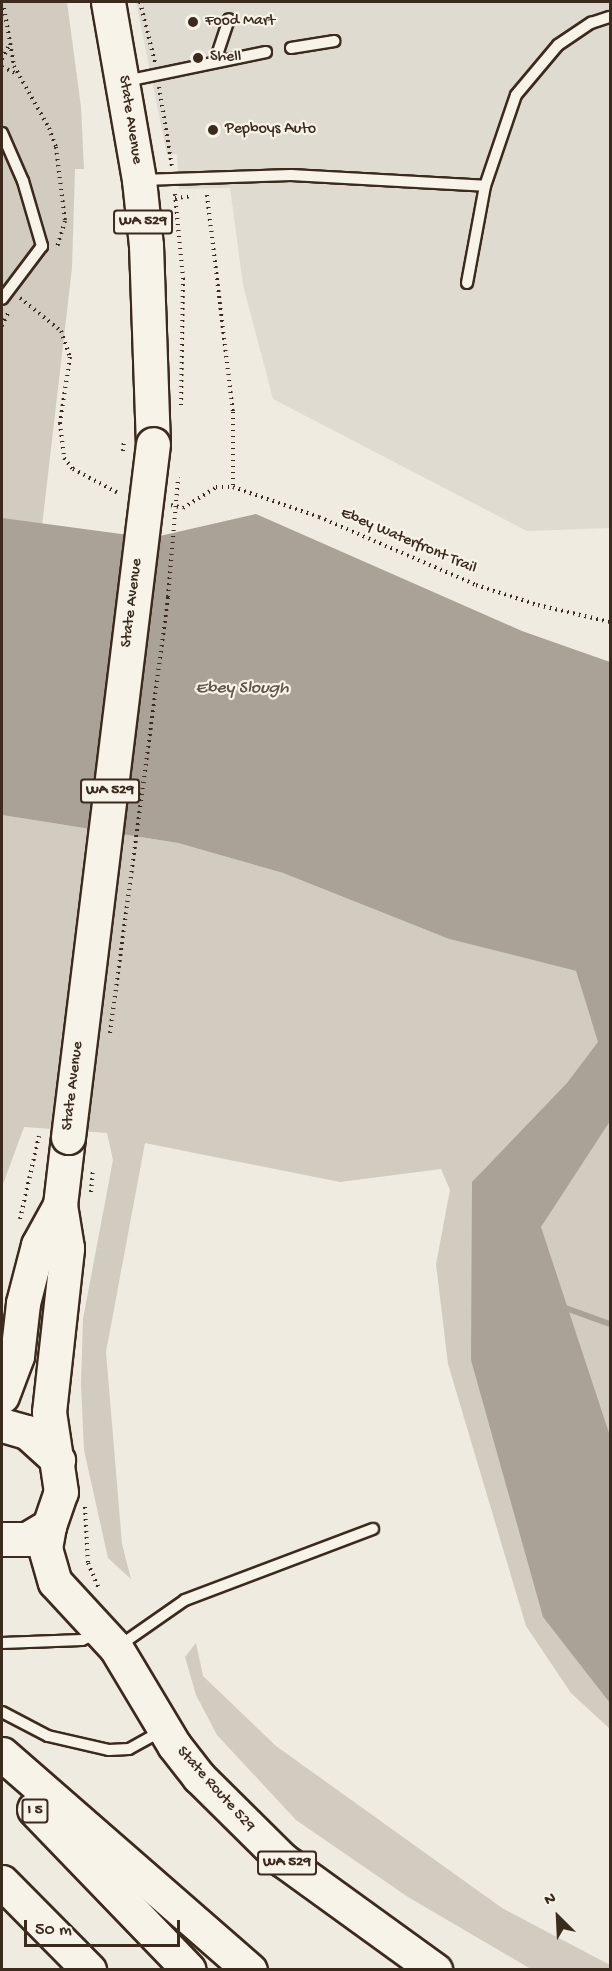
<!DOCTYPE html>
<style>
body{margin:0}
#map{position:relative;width:612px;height:1971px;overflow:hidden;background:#efebe0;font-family:"Gochi Hand",sans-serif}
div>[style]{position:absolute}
.built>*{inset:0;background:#e0dbd0}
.green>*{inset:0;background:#d1cbc0}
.water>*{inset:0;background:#aaa296}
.stream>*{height:6px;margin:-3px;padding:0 3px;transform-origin:3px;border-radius:3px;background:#aaa296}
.path>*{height:4px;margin-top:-2px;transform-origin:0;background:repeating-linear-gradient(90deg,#3b2a1e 0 1.5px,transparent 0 6px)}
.roads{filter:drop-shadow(2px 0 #3b2a1e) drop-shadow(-2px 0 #3b2a1e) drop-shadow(0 2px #3b2a1e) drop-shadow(0 -2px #3b2a1e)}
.service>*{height:10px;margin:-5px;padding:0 5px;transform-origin:5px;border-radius:5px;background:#f7f3e8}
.primary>*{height:33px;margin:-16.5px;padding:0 16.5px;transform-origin:16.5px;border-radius:16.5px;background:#f7f3e8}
.motorway>*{height:33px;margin:-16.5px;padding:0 16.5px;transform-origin:16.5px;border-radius:16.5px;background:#f7f3e8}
.path-bridge>*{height:4px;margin-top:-2px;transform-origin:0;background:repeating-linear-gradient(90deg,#3b2a1e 0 1.5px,transparent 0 6px)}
.bridges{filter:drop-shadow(2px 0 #3b2a1e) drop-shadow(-2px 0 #3b2a1e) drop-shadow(0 2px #3b2a1e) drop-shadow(0 -2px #3b2a1e)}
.primary-bridge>*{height:33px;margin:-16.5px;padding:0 16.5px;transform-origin:16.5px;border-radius:16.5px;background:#f7f3e8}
.dots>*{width:16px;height:16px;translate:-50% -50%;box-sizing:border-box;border:3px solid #f7f3e8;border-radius:50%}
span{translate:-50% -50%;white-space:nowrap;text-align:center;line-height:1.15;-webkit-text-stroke:4.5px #f7f3e8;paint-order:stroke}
.shield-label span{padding:2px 4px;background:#f7f3e8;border:2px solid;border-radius:4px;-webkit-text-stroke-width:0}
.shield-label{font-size:15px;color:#3b2a1e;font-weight:700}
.poi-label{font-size:16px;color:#3b2a1e}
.left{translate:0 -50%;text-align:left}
.street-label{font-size:16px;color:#3b2a1e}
.water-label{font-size:18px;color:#625448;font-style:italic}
.frame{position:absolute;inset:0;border:3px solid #3b2a1e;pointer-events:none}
.north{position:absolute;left:528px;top:1887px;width:60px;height:60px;-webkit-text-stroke:4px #f7f3e8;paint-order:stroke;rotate:336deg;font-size:16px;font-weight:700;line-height:24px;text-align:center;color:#3b2a1e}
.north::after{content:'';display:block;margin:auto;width:21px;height:27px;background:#3b2a1e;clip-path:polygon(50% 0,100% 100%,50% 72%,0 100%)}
.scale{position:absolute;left:24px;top:1920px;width:156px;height:27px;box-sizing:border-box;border:3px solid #3b2a1e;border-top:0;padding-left:8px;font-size:18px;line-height:21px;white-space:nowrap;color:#3b2a1e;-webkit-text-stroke:4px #f7f3e8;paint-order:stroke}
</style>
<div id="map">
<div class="built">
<i style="clip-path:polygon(136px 2px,610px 2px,610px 528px,527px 531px,273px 399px,243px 285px,230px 188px,179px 189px,177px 154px,167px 155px)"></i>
</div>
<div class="green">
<i style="clip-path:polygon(2px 2px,67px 2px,81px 107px,84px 169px,75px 169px,72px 268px,42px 526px,2px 519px)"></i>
<i style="clip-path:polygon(2px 815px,178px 843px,283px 873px,449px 939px,576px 971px,591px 1019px,610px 1022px,610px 1729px,571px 1693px,526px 1626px,448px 1364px,436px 1264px,450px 1190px,441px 1169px,340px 1182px,145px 1143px,106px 1352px,122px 1544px,131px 1579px,108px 1558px,84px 1450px,81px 1385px,83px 1319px,113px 1160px,107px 1133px,24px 1127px,2px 1187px)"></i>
<i style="clip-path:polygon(196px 1643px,203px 1676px,276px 1746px,502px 1908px,610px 1965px,610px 1969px,531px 1969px,408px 1897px,296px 1820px,217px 1735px,196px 1695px,185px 1657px)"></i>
</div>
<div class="water">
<i style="clip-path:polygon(256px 514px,522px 631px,610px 662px,610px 1121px,541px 1227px,610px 1436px,610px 1703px,543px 1617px,471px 1360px,472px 1182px,567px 1083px,598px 1042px,576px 971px,449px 939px,283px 873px,178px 843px,2px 815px,2px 518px,151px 538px)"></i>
</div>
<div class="stream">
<i style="left:560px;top:1306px;width:53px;rotate:19.8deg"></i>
</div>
<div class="path">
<i style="left:3px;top:2px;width:65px;rotate:80.2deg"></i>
<i style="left:14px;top:66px;width:71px;rotate:60.6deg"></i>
<i style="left:49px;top:128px;width:20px;rotate:70deg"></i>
<i style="left:56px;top:147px;width:75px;rotate:83.1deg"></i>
<i style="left:65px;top:221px;width:27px;rotate:107deg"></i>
<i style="left:140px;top:2px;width:62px;rotate:76deg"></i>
<i style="left:2px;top:59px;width:17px;rotate:-62deg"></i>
<i style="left:2px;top:67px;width:17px;rotate:25deg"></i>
<i style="left:159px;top:87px;width:80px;rotate:80.7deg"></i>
<i style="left:175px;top:194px;width:84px;rotate:84.6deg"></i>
<i style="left:183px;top:278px;width:127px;rotate:90.9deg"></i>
<i style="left:207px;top:195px;width:219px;rotate:83.2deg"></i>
<i style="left:233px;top:412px;width:75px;rotate:90deg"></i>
<i style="left:175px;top:198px;width:18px;rotate:-6deg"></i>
<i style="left:20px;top:298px;width:53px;rotate:38.8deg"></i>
<i style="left:61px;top:331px;width:28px;rotate:71deg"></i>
<i style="left:70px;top:357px;width:67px;rotate:98.6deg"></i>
<i style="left:60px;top:423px;width:35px;rotate:83deg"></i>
<i style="left:64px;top:458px;width:14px;rotate:51deg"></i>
<i style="left:73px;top:469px;width:53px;rotate:28deg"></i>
<i style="left:2px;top:326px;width:14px;rotate:-65deg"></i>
<i style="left:171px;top:505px;width:12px;rotate:14deg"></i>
<i style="left:183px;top:508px;width:39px;rotate:-32deg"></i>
<i style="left:216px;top:487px;width:17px"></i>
<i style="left:233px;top:487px;width:91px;rotate:19.2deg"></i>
<i style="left:319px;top:517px;width:171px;rotate:23.4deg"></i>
<i style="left:476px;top:585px;width:65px;rotate:17.9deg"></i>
<i style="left:538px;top:605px;width:74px;rotate:13.3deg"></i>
<i style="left:91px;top:1192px;width:22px;rotate:-85deg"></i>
<i style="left:20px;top:1219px;width:85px;rotate:-77.1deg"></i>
<i style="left:85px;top:1507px;width:56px;rotate:86.9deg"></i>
<i style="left:88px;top:1563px;width:26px;rotate:67deg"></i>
</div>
<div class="roads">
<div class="service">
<i style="left:291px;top:48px;width:44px;rotate:-9.2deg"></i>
<i style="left:215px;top:61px;width:44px;rotate:-71.6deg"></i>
<i style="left:126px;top:81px;width:143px;rotate:-11.7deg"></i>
<i style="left:2px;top:133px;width:52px;rotate:66.4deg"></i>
<i style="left:23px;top:181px;width:68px;rotate:73.7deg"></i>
<i style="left:42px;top:246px;width:66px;rotate:127deg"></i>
<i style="left:142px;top:180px;width:149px;rotate:-1.9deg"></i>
<i style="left:291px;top:175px;width:194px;rotate:3.2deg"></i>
<i style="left:467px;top:283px;width:99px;rotate:-79.5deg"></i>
<i style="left:485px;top:186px;width:96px;rotate:-71.2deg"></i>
<i style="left:516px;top:95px;width:65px;rotate:-50deg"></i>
<i style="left:558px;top:45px;width:40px;rotate:-34deg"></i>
<i style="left:591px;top:23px;width:20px;rotate:-18deg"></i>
<i style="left:2px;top:1643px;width:80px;rotate:-2.1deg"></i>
<i style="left:82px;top:1640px;width:17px;rotate:-24deg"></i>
<i style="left:119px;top:1646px;width:80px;rotate:-34.9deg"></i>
<i style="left:185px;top:1600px;width:201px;rotate:-20.7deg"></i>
<i style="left:2px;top:1712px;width:52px;rotate:27.6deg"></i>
<i style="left:48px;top:1736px;width:63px;rotate:12.9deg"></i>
<i style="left:109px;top:1750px;width:20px;rotate:-3deg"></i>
<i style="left:129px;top:1749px;width:39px;rotate:-29deg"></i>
</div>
<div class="primary">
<i style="left:108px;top:2px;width:181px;rotate:80.1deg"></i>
<i style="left:139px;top:180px;width:65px;rotate:83.9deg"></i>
<i style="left:146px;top:245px;width:199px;rotate:88deg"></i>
<i style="left:2px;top:1396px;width:43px;rotate:-69.4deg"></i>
<i style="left:17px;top:1356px;width:53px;rotate:-83.5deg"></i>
<i style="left:23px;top:1303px;width:60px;rotate:-75.5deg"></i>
<i style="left:38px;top:1245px;width:46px;rotate:-61.2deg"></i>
<i style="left:2px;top:1425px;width:26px;rotate:16deg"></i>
<i style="left:27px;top:1432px;width:42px;rotate:42.1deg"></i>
<i style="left:49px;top:1526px;width:22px;rotate:100deg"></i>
<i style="left:45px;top:1548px;width:35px;rotate:74deg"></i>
<i style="left:55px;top:1582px;width:90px;rotate:47.3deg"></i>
<i style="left:116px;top:1648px;width:113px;rotate:59.1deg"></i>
<i style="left:174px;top:1745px;width:41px;rotate:52deg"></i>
<i style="left:199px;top:1777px;width:118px;rotate:44.7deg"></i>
<i style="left:283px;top:1860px;width:188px;rotate:35.9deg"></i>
<i style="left:2px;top:1539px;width:25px"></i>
<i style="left:27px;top:1539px;width:26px;rotate:-31deg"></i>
<i style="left:49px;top:1526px;width:36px;rotate:-71deg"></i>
<i style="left:61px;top:1492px;width:81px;rotate:-98.5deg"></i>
<i style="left:49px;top:1412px;width:165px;rotate:-83.7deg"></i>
<i style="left:67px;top:1248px;width:44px;rotate:-99.2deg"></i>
<i style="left:60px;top:1205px;width:68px;rotate:-83.3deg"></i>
</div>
<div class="motorway">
<i style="left:2px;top:1754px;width:329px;rotate:41.1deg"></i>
<i style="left:34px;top:1809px;width:223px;rotate:46.1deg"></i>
<i style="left:2px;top:1882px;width:124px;rotate:45.3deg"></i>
</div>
</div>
<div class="path-bridge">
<i style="left:123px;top:451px;width:10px;rotate:-84deg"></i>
<i style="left:110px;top:1033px;width:440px;rotate:-82.4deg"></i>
<i style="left:168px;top:597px;width:120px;rotate:-85.2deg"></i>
</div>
<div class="bridges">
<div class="primary-bridge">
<i style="left:68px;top:1137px;width:698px;rotate:-83.01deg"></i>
</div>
</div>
<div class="dots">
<i style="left:193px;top:22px;background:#3b2a1e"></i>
<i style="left:198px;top:58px;background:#3b2a1e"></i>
<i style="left:213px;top:130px;background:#3b2a1e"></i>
</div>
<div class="shield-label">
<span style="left:143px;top:222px">WA 529</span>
<span style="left:110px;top:791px">WA 529</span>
<span style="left:35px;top:1811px">I 5</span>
<span style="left:287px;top:1863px">WA 529</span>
</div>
<div class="poi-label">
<span class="left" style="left:205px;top:22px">Food Mart</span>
<span class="left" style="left:210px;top:58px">Shell</span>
<span class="left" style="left:225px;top:130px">Pepboys Auto</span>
</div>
<div class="street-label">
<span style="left:129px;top:120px;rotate:81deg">State Avenue</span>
<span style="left:408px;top:542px;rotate:23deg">Ebey Waterfront Trail</span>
<span style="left:133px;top:603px;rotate:-83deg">State Avenue</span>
<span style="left:74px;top:1086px;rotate:-83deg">State Avenue</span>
<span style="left:215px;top:1790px;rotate:48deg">State Route 529</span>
</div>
<div class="water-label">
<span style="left:242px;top:689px">Ebey Slough</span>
</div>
<div class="frame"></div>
<div class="north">N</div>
<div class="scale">50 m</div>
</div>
